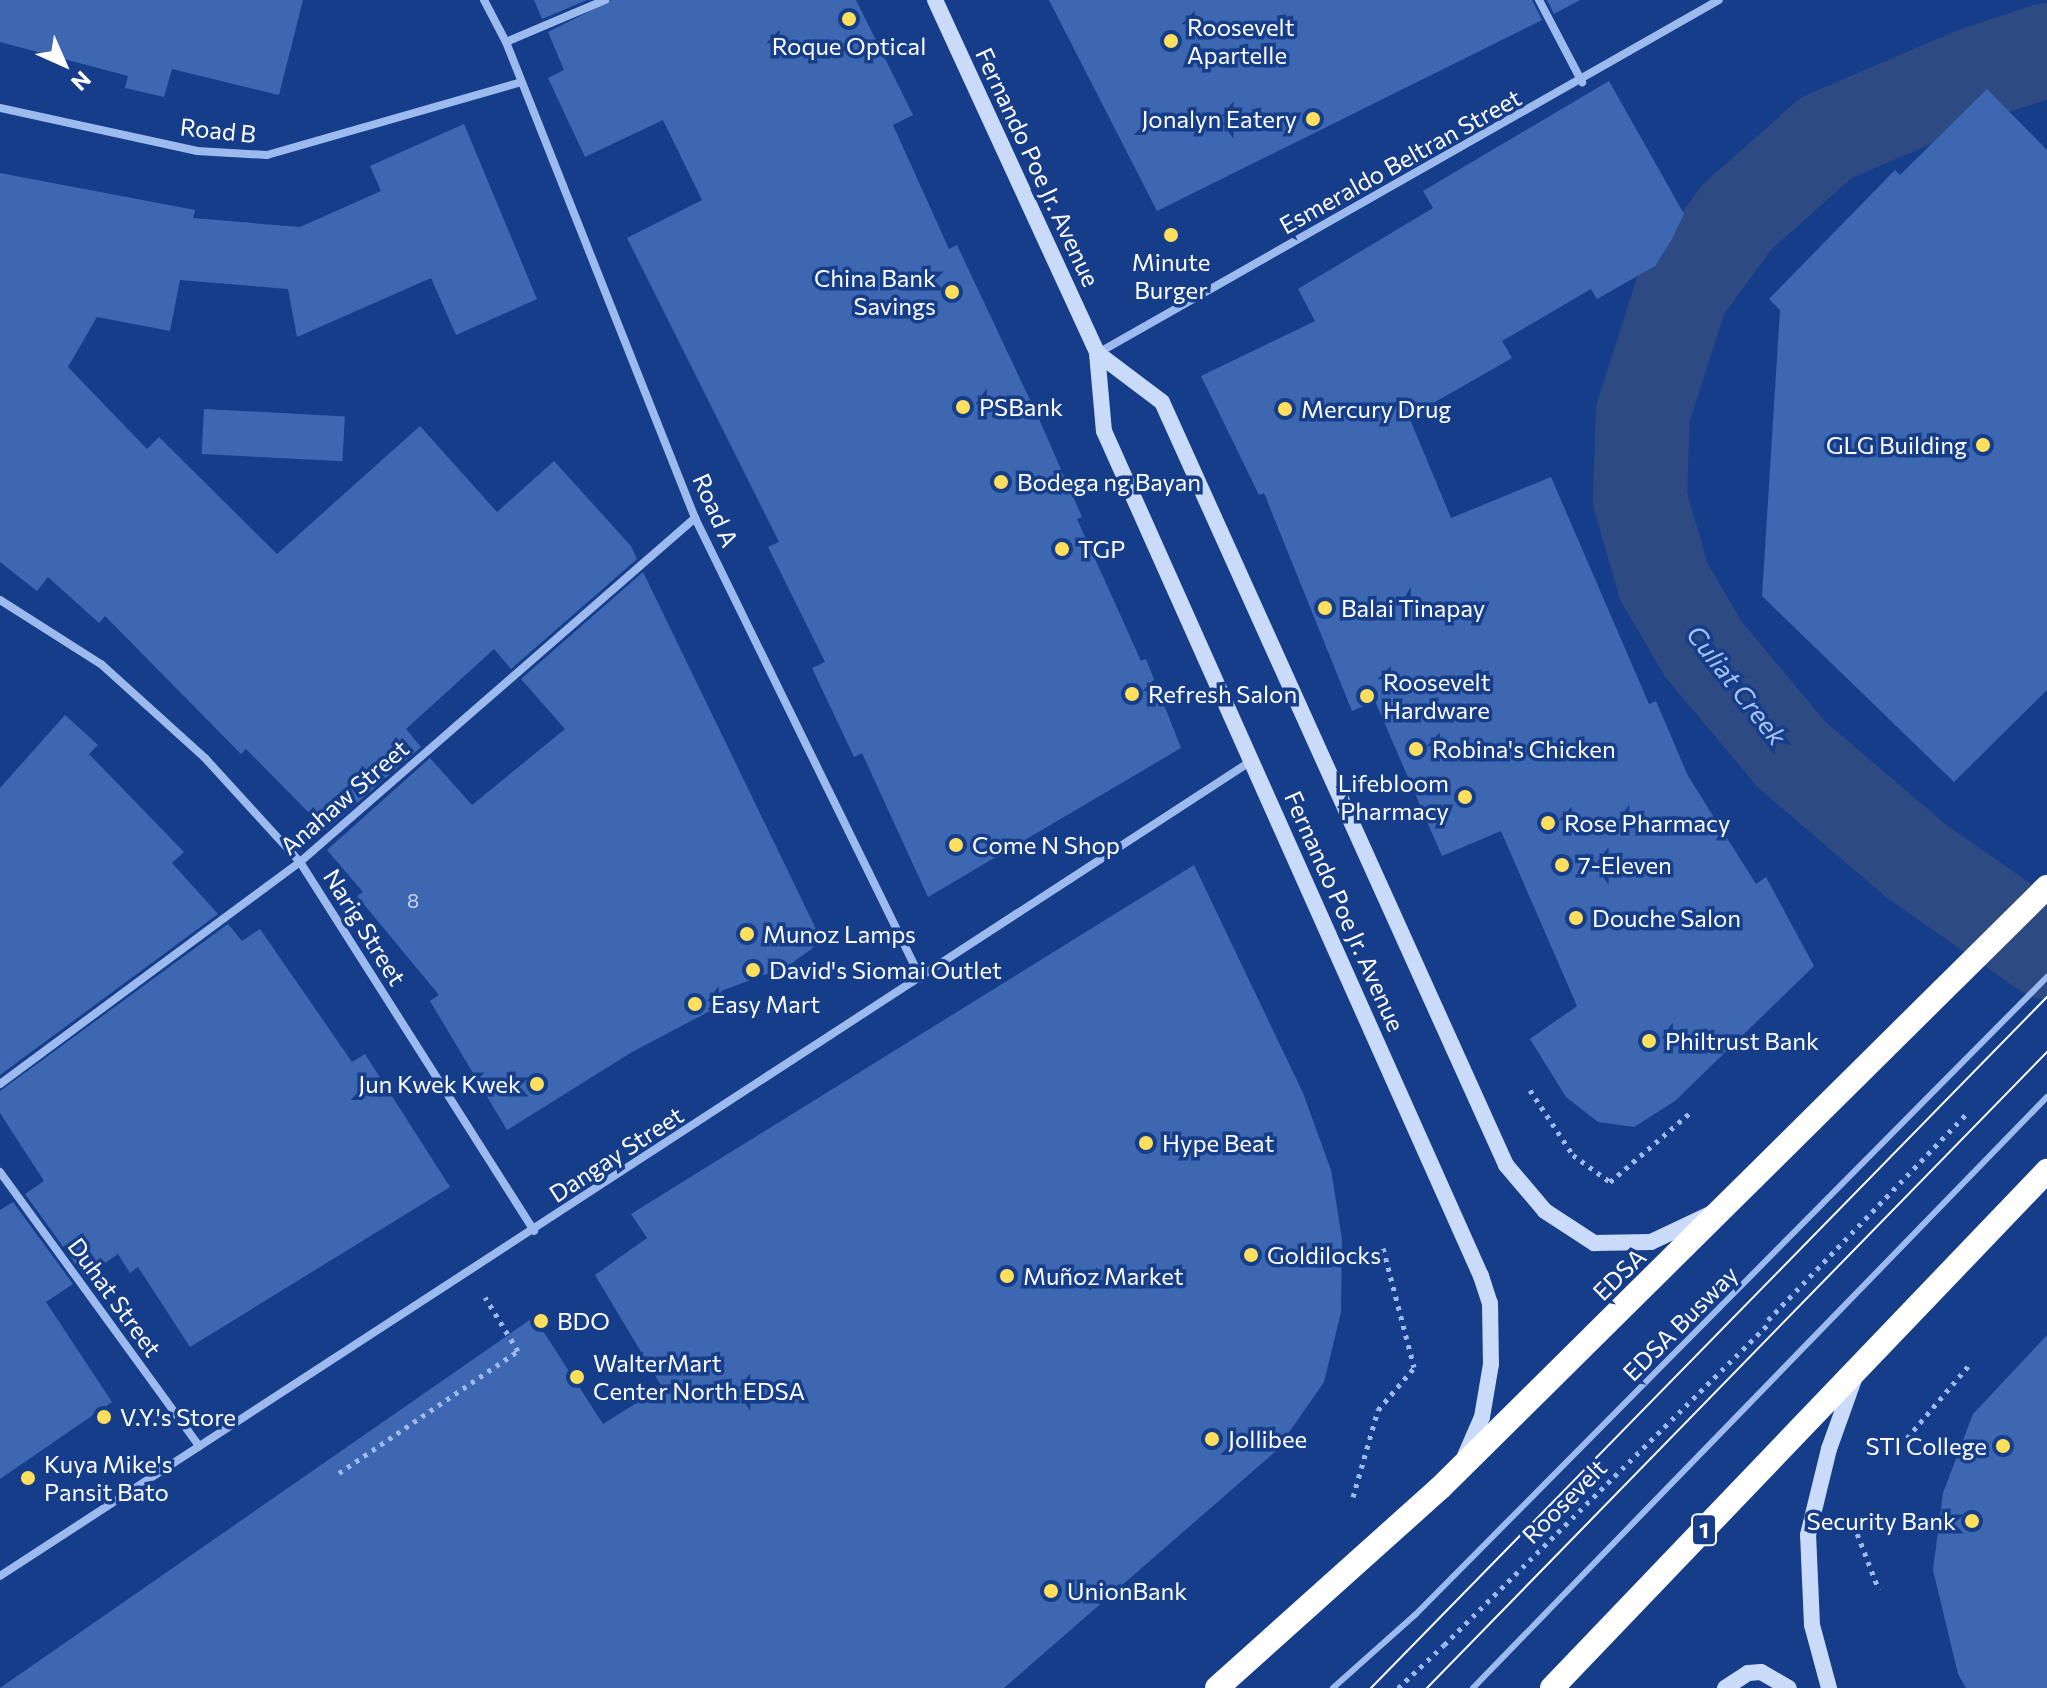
<!DOCTYPE html>
<meta charset="utf-8">
<style>
body{margin:0}
#map{position:relative;width:2047px;height:1688px;overflow:hidden;background:#163d89;font-family:Commissioner,sans-serif}
div>[style]{position:absolute}
.river>*{height:94px;margin:-47px;padding:0 47px;transform-origin:47px;border-radius:47px;background:#2d4a83}
.building>*{inset:0;background:#3e67b2;transform-origin:0 0}
.path>*{height:5px;margin-top:-2.5px;transform-origin:0;background:repeating-linear-gradient(90deg,#9dbaef 0 4px,transparent 0 10px)}
.lane>*{height:6px;margin:-3px;padding:0 3px;transform-origin:3px;border-radius:3px;background:#9dbaef}
.street>*{height:8px;margin:-4px;padding:0 4px;transform-origin:4px;border-radius:4px;background:#9dbaef}
.secondary>*{height:16px;margin:-8px;padding:0 8px;transform-origin:8px;border-radius:8px;background:#cadbfa}
.highway>*{height:24px;margin:-12px;padding:0 12px;transform-origin:12px;border-radius:12px;background:#fff}
.tram>*{height:2px;margin:-1px;padding:0 1px;transform-origin:1px;border-radius:1px;background:#fff}
.dots>*{width:22px;height:22px;translate:-50% -50%;box-sizing:border-box;border:4px solid #163d89;border-radius:50%}
span{translate:-50% -50%;white-space:nowrap;text-align:center;line-height:1.15;-webkit-text-stroke:7px #163d89;paint-order:stroke}
.number-label{font-size:20px;color:#cfd9ec}
.number-label span{-webkit-text-stroke-width:0}
.shield-label span{padding:2px 6px;background:#163d89;border:2px solid;border-radius:6px;-webkit-text-stroke-width:0}
.shield-label{font-size:22px;color:#fff;font-weight:700}
.poi-label{font-size:24px;color:#fff}
.left{translate:0 -50%;text-align:left}
.right{translate:-100% -50%;text-align:right}
.street-label{font-size:24px;color:#fff}
.water-label{font-size:26px;color:#a9c5f6;font-style:italic}
.north{position:absolute;left:24px;top:24px;width:80px;height:80px;-webkit-text-stroke:6px #163d89;paint-order:stroke;rotate:135deg;font-size:22px;font-weight:700;line-height:32px;text-align:center;color:#fff}
.north::after{content:'';display:block;margin:auto;width:28px;height:36px;background:#fff;clip-path:polygon(50% 0,100% 100%,50% 72%,0 100%)}
</style>
<div id="map">
<div class="river">
<i style="left:2047px;top:50px;width:76px;rotate:161.6deg"></i>
<i style="left:1975px;top:74px;width:162px;rotate:156.8deg"></i>
<i style="left:1826px;top:138px;width:119px;rotate:138.4deg"></i>
<i style="left:1737px;top:217px;width:93px;rotate:126.3deg"></i>
<i style="left:1682px;top:292px;width:127px;rotate:107.9deg"></i>
<i style="left:1643px;top:413px;width:86px;rotate:92deg"></i>
<i style="left:1640px;top:499px;width:86px;rotate:73.9deg"></i>
<i style="left:1664px;top:582px;width:79px;rotate:59.5deg"></i>
<i style="left:1704px;top:650px;width:137px;rotate:50deg"></i>
<i style="left:1792px;top:755px;width:163px;rotate:40.5deg"></i>
<i style="left:1916px;top:861px;width:160px;rotate:34.8deg"></i>
</div>
<div class="building">
<i style="clip-path:polygon(0 0,303px 0,279px 95px,172px 69px,164px 97px,125px 88px,128px 76px,0 42px)"></i>
<i style="clip-path:polygon(534px 0,587px 0,542px 19px)"></i>
<i style="clip-path:polygon(612px 0,856px 0,913px 115px,893px 125px,949px 249px,957px 245px,1039px 419px,1082px 517px,1077px 519px,1141px 661px,1146px 659px,1181px 748px,928px 897px,862px 753px,854px 757px,812px 668px,825px 662px,768px 547px,779px 542px,627px 238px,702px 200px,663px 120px,585px 157px,548px 78px,564px 70px,548px 32px)"></i>
<i style="clip-path:polygon(1049px 0,1532px 0,1542px 20px,1157px 211px)"></i>
<i style="clip-path:polygon(1547px 0,1580px 0,1554px 14px)"></i>
<i style="clip-path:polygon(1609px 81px,1684px 214px,1672px 239px,1655px 266px,1597px 299px,1591px 289px,1502px 341px,1512px 358px,1409px 417px,1451px 518px,1551px 477px,1649px 704px,1656px 701px,1688px 776px,1756px 884px,1766px 877px,1814px 966px,1675px 1101px,1634px 1127px,1598px 1122px,1566px 1097px,1530px 1039px,1577px 1006px,1501px 831px,1442px 856px,1375px 701px,1352px 711px,1264px 493px,1259px 495px,1201px 376px,1315px 321px,1298px 289px,1433px 208px,1423px 191px)"></i>
<i style="clip-path:polygon(1987px 89px,2047px 150px,2047px 690px,1954px 782px,1762px 596px,1780px 310px,1769px 299px,1895px 170px,1900px 175px)"></i>
<i style="clip-path:polygon(464px 124px,537px 299px,456px 335px,431px 278px,297px 337px,288px 289px,180px 280px,170px 331px,97px 317px,68px 367px,147px 449px,159px 437px,277px 554px,420px 426px,497px 512px,554px 461px,631px 546px,637px 559px,511px 669px,494px 649px,406px 729px,421px 747px,326px 830px,246px 749px,241px 754px,105px 616px,99px 623px,48px 577px,37px 591px,0 562px,0 173px,195px 210px,193px 218px,300px 227px,381px 191px,370px 166px)"></i>
<i style="left:204px;top:409px;width:141px;height:45px;rotate:3deg"></i>
<i style="clip-path:polygon(643px 572px,817px 931px,814px 947px,788px 966px,721px 991px,727px 1002px,632px 1052px,507px 1130px,430px 1001px,439px 995px,357px 896px,363px 892px,327px 850px,430px 758px,472px 805px,565px 729px,521px 679px)"></i>
<i style="clip-path:polygon(65px 715px,98px 745px,89px 754px,184px 852px,172px 863px,218px 914px,0 1075px,0 788px)"></i>
<i style="clip-path:polygon(1194px 865px,1303px 1093px,1331px 1170px,1342px 1239px,1341px 1312px,1324px 1382px,1276px 1451px,1004px 1688px,0 1688px,534px 1317px,603px 1424px,662px 1387px,595px 1275px,647px 1238px,631px 1214px)"></i>
<i style="clip-path:polygon(228px 924px,242px 941px,260px 929px,352px 1062px,365px 1054px,450px 1187px,190px 1347px,138px 1267px,130px 1273px,118px 1254px,85px 1277px,25px 1194px,44px 1181px,0 1113px,0 1091px)"></i>
<i style="clip-path:polygon(13px 1202px,73px 1284px,46px 1302px,112px 1402px,0 1479px,0 1210px)"></i>
<i style="clip-path:polygon(2047px 1335px,2047px 1688px,1966px 1688px,1958px 1674px,1933px 1570px,1943px 1493px,1973px 1414px)"></i>
</div>
<div class="path">
<i style="left:1530px;top:1090px;width:78px;rotate:56.5deg"></i>
<i style="left:1573px;top:1155px;width:46px;rotate:36.1deg"></i>
<i style="left:1610px;top:1182px;width:108px;rotate:-40.9deg"></i>
<i style="left:1383px;top:1248px;width:123px;rotate:75.4deg"></i>
<i style="left:1768px;top:1320px;width:286px;rotate:-46.1deg"></i>
<i style="left:1907px;top:1438px;width:97px;rotate:-49.6deg"></i>
<i style="left:339px;top:1473px;width:217px;rotate:-34.3deg"></i>
<i style="left:518px;top:1351px;width:63px;rotate:-121.4deg"></i>
<i style="left:1353px;top:1497px;width:91px;rotate:-74deg"></i>
<i style="left:1378px;top:1410px;width:55px;rotate:-49.4deg"></i>
<i style="left:1850px;top:1515px;width:80px;rotate:68.9deg"></i>
<i style="left:1444px;top:1645px;width:460px;rotate:-44.7deg"></i>
<i style="left:1398px;top:1688px;width:63px;rotate:-43.1deg"></i>
</div>
<div class="lane">
<i style="left:1333px;top:1688px;width:110px;rotate:-41.7deg"></i>
<i style="left:1415px;top:1615px;width:898px;rotate:-45.27deg"></i>
<i style="left:1473px;top:1688px;width:824px;rotate:-45.84deg"></i>
</div>
<div class="street">
<i style="left:484px;top:0;width:47px;rotate:62.4deg"></i>
<i style="left:506px;top:42px;width:512px;rotate:68.34deg"></i>
<i style="left:695px;top:518px;width:513px;rotate:63.88deg"></i>
<i style="left:1539px;top:0;width:93px;rotate:62.3deg"></i>
<i style="left:506px;top:42px;width:108px;rotate:-23deg"></i>
<i style="left:0;top:108px;width:202px;rotate:12.3deg"></i>
<i style="left:197px;top:151px;width:70px;rotate:3.3deg"></i>
<i style="left:267px;top:155px;width:264px;rotate:-16deg"></i>
<i style="left:1098px;top:353px;width:714px;rotate:-29.62deg"></i>
<i style="left:0;top:600px;width:120px;rotate:32.4deg"></i>
<i style="left:101px;top:664px;width:140px;rotate:42.1deg"></i>
<i style="left:205px;top:758px;width:141px;rotate:47.6deg"></i>
<i style="left:300px;top:862px;width:437px;rotate:57.6deg"></i>
<i style="left:0;top:1084px;width:373px;rotate:-36.5deg"></i>
<i style="left:300px;top:862px;width:524px;rotate:-41.05deg"></i>
<i style="left:0;top:1172px;width:339px;rotate:54deg"></i>
<i style="left:0;top:1576px;width:1493px;rotate:-33.08deg"></i>
</div>
<div class="secondary">
<i style="left:935px;top:0;width:388px;rotate:65.3deg"></i>
<i style="left:1097px;top:353px;width:78px;rotate:84.9deg"></i>
<i style="left:1104px;top:431px;width:925px;rotate:65.96deg"></i>
<i style="left:1481px;top:1276px;width:28px;rotate:72deg"></i>
<i style="left:1490px;top:1303px;width:61px;rotate:89.1deg"></i>
<i style="left:1491px;top:1364px;width:54px;rotate:99.6deg"></i>
<i style="left:1482px;top:1417px;width:43px;rotate:113.6deg"></i>
<i style="left:1097px;top:353px;width:81px;rotate:37deg"></i>
<i style="left:1162px;top:402px;width:837px;rotate:65.73deg"></i>
<i style="left:1506px;top:1165px;width:60px;rotate:49.7deg"></i>
<i style="left:1545px;top:1211px;width:59px;rotate:33.1deg"></i>
<i style="left:1594px;top:1243px;width:57px;rotate:-1deg"></i>
<i style="left:1651px;top:1242px;width:65px;rotate:-25.4deg"></i>
<i style="left:1725px;top:1688px;width:27px;rotate:-33deg"></i>
<i style="left:1748px;top:1673px;width:13px;rotate:-4deg"></i>
<i style="left:1761px;top:1672px;width:32px;rotate:30deg"></i>
<i style="left:1829px;top:1688px;width:65px;rotate:-105.1deg"></i>
<i style="left:1812px;top:1625px;width:90px;rotate:-92.5deg"></i>
<i style="left:1808px;top:1535px;width:89px;rotate:-76.3deg"></i>
<i style="left:1829px;top:1449px;width:74px;rotate:-70.3deg"></i>
</div>
<div class="highway">
<i style="left:1217px;top:1688px;width:300px;rotate:-41.9deg"></i>
<i style="left:1440px;top:1488px;width:854px;rotate:-44.72deg"></i>
<i style="left:1552px;top:1688px;width:716px;rotate:-46.25deg"></i>
</div>
<div class="tram">
<i style="left:1371px;top:1688px;width:967px;rotate:-45.63deg"></i>
<i style="left:1427px;top:1688px;width:888px;rotate:-45.73deg"></i>
</div>
<div class="dots">
<i style="left:849px;top:19px;background:#ffdf5b"></i>
<i style="left:1171px;top:41px;background:#ffdf5b"></i>
<i style="left:1313px;top:119px;background:#ffdf5b"></i>
<i style="left:1171px;top:235px;background:#ffdf5b"></i>
<i style="left:952px;top:292px;background:#ffdf5b"></i>
<i style="left:963px;top:407px;background:#ffdf5b"></i>
<i style="left:1285px;top:409px;background:#ffdf5b"></i>
<i style="left:1983px;top:445px;background:#ffdf5b"></i>
<i style="left:1001px;top:482px;background:#ffdf5b"></i>
<i style="left:1062px;top:549px;background:#ffdf5b"></i>
<i style="left:1325px;top:608px;background:#ffdf5b"></i>
<i style="left:1132px;top:694px;background:#ffdf5b"></i>
<i style="left:1367px;top:696px;background:#ffdf5b"></i>
<i style="left:1416px;top:749px;background:#ffdf5b"></i>
<i style="left:1465px;top:797px;background:#ffdf5b"></i>
<i style="left:1548px;top:823px;background:#ffdf5b"></i>
<i style="left:956px;top:845px;background:#ffdf5b"></i>
<i style="left:1562px;top:865px;background:#ffdf5b"></i>
<i style="left:1576px;top:918px;background:#ffdf5b"></i>
<i style="left:747px;top:934px;background:#ffdf5b"></i>
<i style="left:753px;top:970px;background:#ffdf5b"></i>
<i style="left:695px;top:1004px;background:#ffdf5b"></i>
<i style="left:1649px;top:1041px;background:#ffdf5b"></i>
<i style="left:537px;top:1084px;background:#ffdf5b"></i>
<i style="left:1146px;top:1143px;background:#ffdf5b"></i>
<i style="left:1251px;top:1255px;background:#ffdf5b"></i>
<i style="left:1007px;top:1276px;background:#ffdf5b"></i>
<i style="left:541px;top:1321px;background:#ffdf5b"></i>
<i style="left:577px;top:1377px;background:#ffdf5b"></i>
<i style="left:104px;top:1417px;background:#ffdf5b"></i>
<i style="left:1212px;top:1439px;background:#ffdf5b"></i>
<i style="left:2003px;top:1446px;background:#ffdf5b"></i>
<i style="left:28px;top:1478px;background:#ffdf5b"></i>
<i style="left:1972px;top:1521px;background:#ffdf5b"></i>
<i style="left:1051px;top:1591px;background:#ffdf5b"></i>
</div>
<div class="number-label">
<span style="left:413px;top:900px">8</span>
</div>
<div class="shield-label">
<span style="left:1704px;top:1530px">1</span>
</div>
<div class="poi-label">
<span class="left" style="left:1187px;top:41px">Roosevelt<br>Apartelle</span>
<span style="left:849px;top:46px">Roque Optical</span>
<span class="right" style="left:1297px;top:119px">Jonalyn Eatery</span>
<span style="left:1171px;top:276px">Minute<br>Burger</span>
<span class="right" style="left:936px;top:292px">China Bank<br>Savings</span>
<span class="left" style="left:979px;top:407px">PSBank</span>
<span class="left" style="left:1301px;top:409px">Mercury Drug</span>
<span class="right" style="left:1967px;top:445px">GLG Building</span>
<span class="left" style="left:1017px;top:482px">Bodega ng Bayan</span>
<span class="left" style="left:1078px;top:549px">TGP</span>
<span class="left" style="left:1341px;top:608px">Balai Tinapay</span>
<span class="left" style="left:1383px;top:696px">Roosevelt<br>Hardware</span>
<span class="left" style="left:1148px;top:694px">Refresh Salon</span>
<span class="left" style="left:1432px;top:749px">Robina's Chicken</span>
<span class="right" style="left:1449px;top:797px">Lifebloom<br>Pharmacy</span>
<span class="left" style="left:1564px;top:823px">Rose Pharmacy</span>
<span class="left" style="left:972px;top:845px">Come N Shop</span>
<span class="left" style="left:1578px;top:865px">7-Eleven</span>
<span class="left" style="left:1592px;top:918px">Douche Salon</span>
<span class="left" style="left:763px;top:934px">Munoz Lamps</span>
<span class="left" style="left:769px;top:970px">David's Siomai Outlet</span>
<span class="left" style="left:711px;top:1004px">Easy Mart</span>
<span class="left" style="left:1665px;top:1041px">Philtrust Bank</span>
<span class="right" style="left:521px;top:1084px">Jun Kwek Kwek</span>
<span class="left" style="left:1162px;top:1143px">Hype Beat</span>
<span class="left" style="left:1267px;top:1255px">Goldilocks</span>
<span class="left" style="left:1023px;top:1276px">Muñoz Market</span>
<span class="left" style="left:557px;top:1321px">BDO</span>
<span class="left" style="left:593px;top:1377px">WalterMart<br>Center North EDSA</span>
<span class="left" style="left:120px;top:1417px">V.Y.'s Store</span>
<span class="left" style="left:1228px;top:1439px">Jollibee</span>
<span class="right" style="left:1987px;top:1446px">STI College</span>
<span class="left" style="left:44px;top:1478px">Kuya Mike's<br>Pansit Bato</span>
<span class="right" style="left:1956px;top:1521px">Security Bank</span>
<span class="left" style="left:1067px;top:1591px">UnionBank</span>
</div>
<div class="street-label">
<span style="left:218px;top:130px;rotate:6deg">Road B</span>
<span style="left:1400px;top:161px;rotate:-29deg">Esmeraldo Beltran Street</span>
<span style="left:1038px;top:167px;rotate:65deg">Fernando Poe Jr. Avenue</span>
<span style="left:716px;top:510px;rotate:66deg">Road A</span>
<span style="left:344px;top:797px;rotate:-41deg">Anahaw Street</span>
<span style="left:1345px;top:911px;rotate:66deg">Fernando Poe Jr. Avenue</span>
<span style="left:365px;top:927px;rotate:58deg">Narig Street</span>
<span style="left:616px;top:1154px;rotate:-33deg">Dangay Street</span>
<span style="left:1619px;top:1274px;rotate:-44deg">EDSA</span>
<span style="left:115px;top:1297px;rotate:54deg">Duhat Street</span>
<span style="left:1680px;top:1323px;rotate:-45deg">EDSA Busway</span>
<span style="left:1564px;top:1501px;rotate:-45deg">Roosevelt</span>
</div>
<div class="water-label">
<span style="left:1737px;top:685px;rotate:52deg">Culiat Creek</span>
</div>
<div class="north">N</div>
</div>
